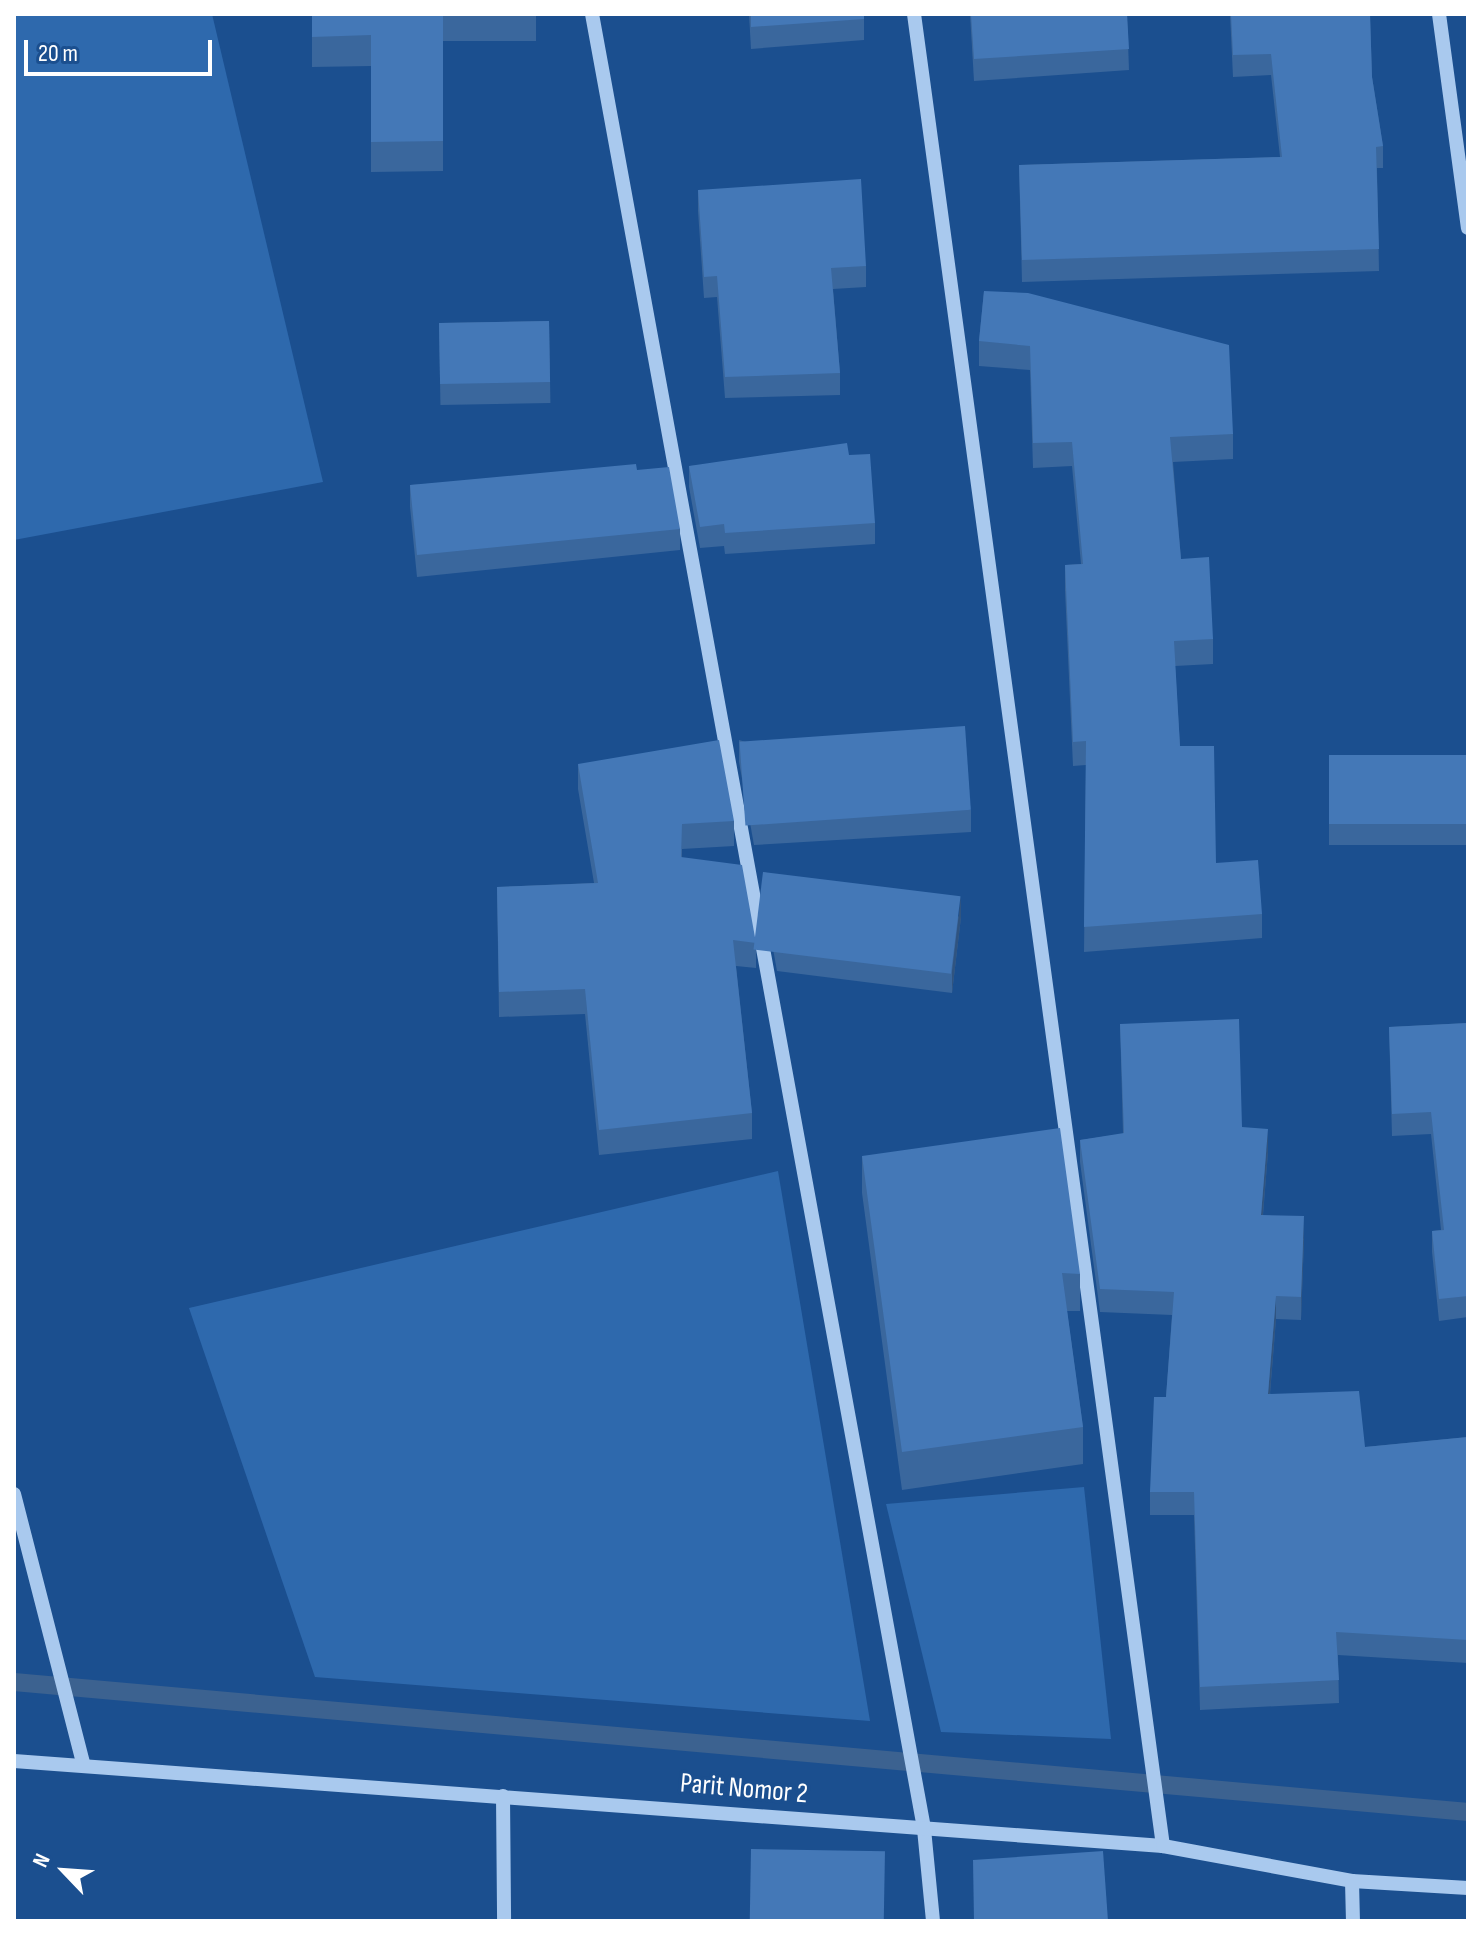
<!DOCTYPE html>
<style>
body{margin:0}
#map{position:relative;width:1482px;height:1935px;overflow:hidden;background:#1b4f8f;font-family:"Sofia Sans Condensed",sans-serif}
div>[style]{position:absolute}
.green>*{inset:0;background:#2e69ad}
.stream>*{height:18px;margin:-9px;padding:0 9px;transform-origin:9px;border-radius:9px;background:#3c6290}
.minor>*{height:14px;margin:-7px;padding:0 7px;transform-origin:7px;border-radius:7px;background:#a9c9ee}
.wall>*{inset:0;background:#3a679d;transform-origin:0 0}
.shaded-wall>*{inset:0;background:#305480}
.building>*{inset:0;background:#4478b7;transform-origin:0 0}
span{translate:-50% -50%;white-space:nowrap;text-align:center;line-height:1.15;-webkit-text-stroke:7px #1b4f8f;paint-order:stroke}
.street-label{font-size:28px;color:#fff}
.frame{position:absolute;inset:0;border:16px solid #fff;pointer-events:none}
.north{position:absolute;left:24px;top:1831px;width:80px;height:80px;-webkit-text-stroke:6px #1b4f8f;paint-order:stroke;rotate:295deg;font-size:22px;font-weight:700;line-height:32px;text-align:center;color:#fff}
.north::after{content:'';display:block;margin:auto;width:28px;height:36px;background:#fff;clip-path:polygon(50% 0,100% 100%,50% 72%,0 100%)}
.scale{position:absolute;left:24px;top:40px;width:188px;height:36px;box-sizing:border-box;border:4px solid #fff;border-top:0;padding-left:10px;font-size:24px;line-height:28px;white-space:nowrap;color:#fff;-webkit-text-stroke:6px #1b4f8f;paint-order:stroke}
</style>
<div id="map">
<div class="green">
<i style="clip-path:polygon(14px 14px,212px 14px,323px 482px,14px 540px)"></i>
<i style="clip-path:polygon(778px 1171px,870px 1721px,315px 1677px,189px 1308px)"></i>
<i style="clip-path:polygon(1084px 1487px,1111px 1739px,941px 1732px,886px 1504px)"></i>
</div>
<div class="stream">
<i style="left:14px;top:1682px;width:1460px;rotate:5.11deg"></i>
</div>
<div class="minor">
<i style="left:592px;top:14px;width:1845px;rotate:79.63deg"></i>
<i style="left:924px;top:1829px;width:92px;rotate:84.4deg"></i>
<i style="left:914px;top:14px;width:1849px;rotate:82.26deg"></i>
<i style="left:1439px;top:14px;width:216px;rotate:82.3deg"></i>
<i style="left:14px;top:1494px;width:277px;rotate:75.6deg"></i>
<i style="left:14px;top:1761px;width:1152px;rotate:4.23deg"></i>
<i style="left:1163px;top:1846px;width:192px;rotate:10.5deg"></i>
<i style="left:1352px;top:1881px;width:116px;rotate:3.5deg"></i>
<i style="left:503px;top:1796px;width:125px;rotate:89.5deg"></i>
<i style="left:1352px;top:1881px;width:40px;rotate:88.6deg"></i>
</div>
<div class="wall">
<i style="clip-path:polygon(312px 14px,536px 14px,536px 41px,443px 41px,443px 171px,371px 172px,371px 66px,312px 67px)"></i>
<i style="clip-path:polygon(749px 14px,864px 14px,864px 40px,751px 49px)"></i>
<i style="clip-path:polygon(970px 14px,1127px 14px,1129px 70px,974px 81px)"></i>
<i style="clip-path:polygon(1230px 14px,1370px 14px,1372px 77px,1383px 146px,1383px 168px,1377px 168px,1379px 271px,1022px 282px,1019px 165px,1280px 157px,1271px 75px,1233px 77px)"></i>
<i style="clip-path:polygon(698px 190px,866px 266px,866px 287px,833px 289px,840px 373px,840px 395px,725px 398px,717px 297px,704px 298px,698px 211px)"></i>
<i style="clip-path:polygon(984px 291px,1233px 434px,1233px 459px,1173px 462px,1181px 559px,1213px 639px,1213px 664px,1175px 666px,1180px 746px,1216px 863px,1262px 914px,1262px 938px,1084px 952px,1086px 765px,1073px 766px,1065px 590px,1065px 565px,1081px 564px,1072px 466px,1033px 468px,1030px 370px,979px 366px,979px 341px)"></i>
<i style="left:549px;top:321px;width:82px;height:110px;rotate:89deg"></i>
<i style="clip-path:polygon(849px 455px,875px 523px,875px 544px,725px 554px,724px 546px,700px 548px,689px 487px,689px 466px)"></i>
<i style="clip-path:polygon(637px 470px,680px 529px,680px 550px,417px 577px,410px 507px,410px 485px)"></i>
<i style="clip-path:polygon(739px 740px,971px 810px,971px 832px,754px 845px,739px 762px)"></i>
<i style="left:1329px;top:755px;width:139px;height:90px"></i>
<i style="clip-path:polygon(578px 764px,734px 821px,734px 846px,682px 849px,682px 858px,756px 943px,756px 968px,736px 966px,752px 1113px,752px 1139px,599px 1155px,585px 1014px,499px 1017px,497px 887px,594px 883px,578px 789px)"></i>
<i style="clip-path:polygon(763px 872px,961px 917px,952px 993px,777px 971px,763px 893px)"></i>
<i style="clip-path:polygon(1468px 1023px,1468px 1317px,1439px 1321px,1432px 1252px,1432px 1231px,1441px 1230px,1431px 1134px,1392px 1136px,1389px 1027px)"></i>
<i style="clip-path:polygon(1120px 1024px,1242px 1127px,1268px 1152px,1263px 1215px,1304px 1239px,1301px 1320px,1276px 1319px,1270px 1394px,1365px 1447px,1468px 1437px,1468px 1663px,1338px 1655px,1339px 1703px,1200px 1710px,1194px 1515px,1150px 1515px,1150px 1492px,1166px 1397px,1172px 1315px,1100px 1312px,1080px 1162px,1080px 1140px,1123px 1134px)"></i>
<i style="clip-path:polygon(862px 1156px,1080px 1274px,1080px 1311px,1067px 1311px,1083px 1427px,1083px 1464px,902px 1490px,862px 1193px)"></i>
</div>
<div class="shaded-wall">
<i style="clip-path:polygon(961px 896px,961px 917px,952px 993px,952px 971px)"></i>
<i style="clip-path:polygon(1268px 1129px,1268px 1152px,1261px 1237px,1261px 1215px)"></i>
<i style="clip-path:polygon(1304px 1216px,1304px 1239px,1301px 1320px,1301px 1297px)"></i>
<i style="clip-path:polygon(1276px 1296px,1276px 1319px,1268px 1416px,1268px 1394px)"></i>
</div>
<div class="building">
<i style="clip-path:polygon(312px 14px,443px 14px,443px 141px,371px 142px,371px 35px,312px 37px)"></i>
<i style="clip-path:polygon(751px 14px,864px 14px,864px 19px,751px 27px)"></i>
<i style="clip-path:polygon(971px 14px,1127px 14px,1129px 49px,974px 59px)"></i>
<i style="clip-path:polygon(1231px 14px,1370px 14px,1372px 77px,1383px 146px,1376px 147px,1379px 249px,1022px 260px,1019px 165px,1282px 157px,1271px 54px,1233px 55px)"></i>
<i style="clip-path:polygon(861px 179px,866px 266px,831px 268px,840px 373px,725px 377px,717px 276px,704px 277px,698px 190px)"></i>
<i style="clip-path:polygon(984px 291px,1028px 293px,1229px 345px,1233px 434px,1170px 437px,1181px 559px,1209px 557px,1213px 639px,1174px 641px,1180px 746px,1214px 746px,1216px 863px,1258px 860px,1262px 914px,1084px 927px,1086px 741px,1073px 742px,1065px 565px,1083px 564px,1072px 442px,1033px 443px,1030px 346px,979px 341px)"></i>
<i style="left:549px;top:321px;width:61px;height:110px;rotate:89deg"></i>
<i style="clip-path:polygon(847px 443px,849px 455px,870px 454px,875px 523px,725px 533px,724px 524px,700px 527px,689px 466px)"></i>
<i style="clip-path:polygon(636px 464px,637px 470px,669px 467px,680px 529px,417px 555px,410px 485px)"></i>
<i style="left:965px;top:726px;width:84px;height:226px;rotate:86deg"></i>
<i style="clip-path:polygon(719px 740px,734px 821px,682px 824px,681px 857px,742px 865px,756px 943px,733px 940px,752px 1113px,599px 1130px,585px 989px,499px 992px,497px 887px,598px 883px,578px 764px)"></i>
<i style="left:1329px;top:755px;width:139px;height:69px"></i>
<i style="left:763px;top:872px;width:199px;height:78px;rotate:7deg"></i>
<i style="clip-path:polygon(1239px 1019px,1242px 1127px,1268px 1129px,1261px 1215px,1304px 1216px,1301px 1297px,1276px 1296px,1268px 1394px,1359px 1391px,1365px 1447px,1468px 1437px,1468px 1640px,1336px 1632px,1339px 1680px,1200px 1687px,1194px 1492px,1150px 1492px,1154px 1397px,1166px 1397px,1174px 1292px,1100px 1289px,1080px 1140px,1124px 1133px,1120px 1024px)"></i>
<i style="clip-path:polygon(1468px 1023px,1468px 1296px,1439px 1299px,1432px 1231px,1444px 1230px,1431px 1112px,1392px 1114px,1389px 1027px)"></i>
<i style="clip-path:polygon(1060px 1128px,1080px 1274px,1062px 1273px,1083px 1427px,902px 1452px,862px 1156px)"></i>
<i style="left:751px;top:1849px;width:134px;height:72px;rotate:1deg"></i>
<i style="clip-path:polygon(1103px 1851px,1108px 1921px,974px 1921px,973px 1860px)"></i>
</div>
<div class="street-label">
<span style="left:744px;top:1789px;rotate:5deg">Parit Nomor 2</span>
</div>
<div class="frame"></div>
<div class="north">N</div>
<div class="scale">20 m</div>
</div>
